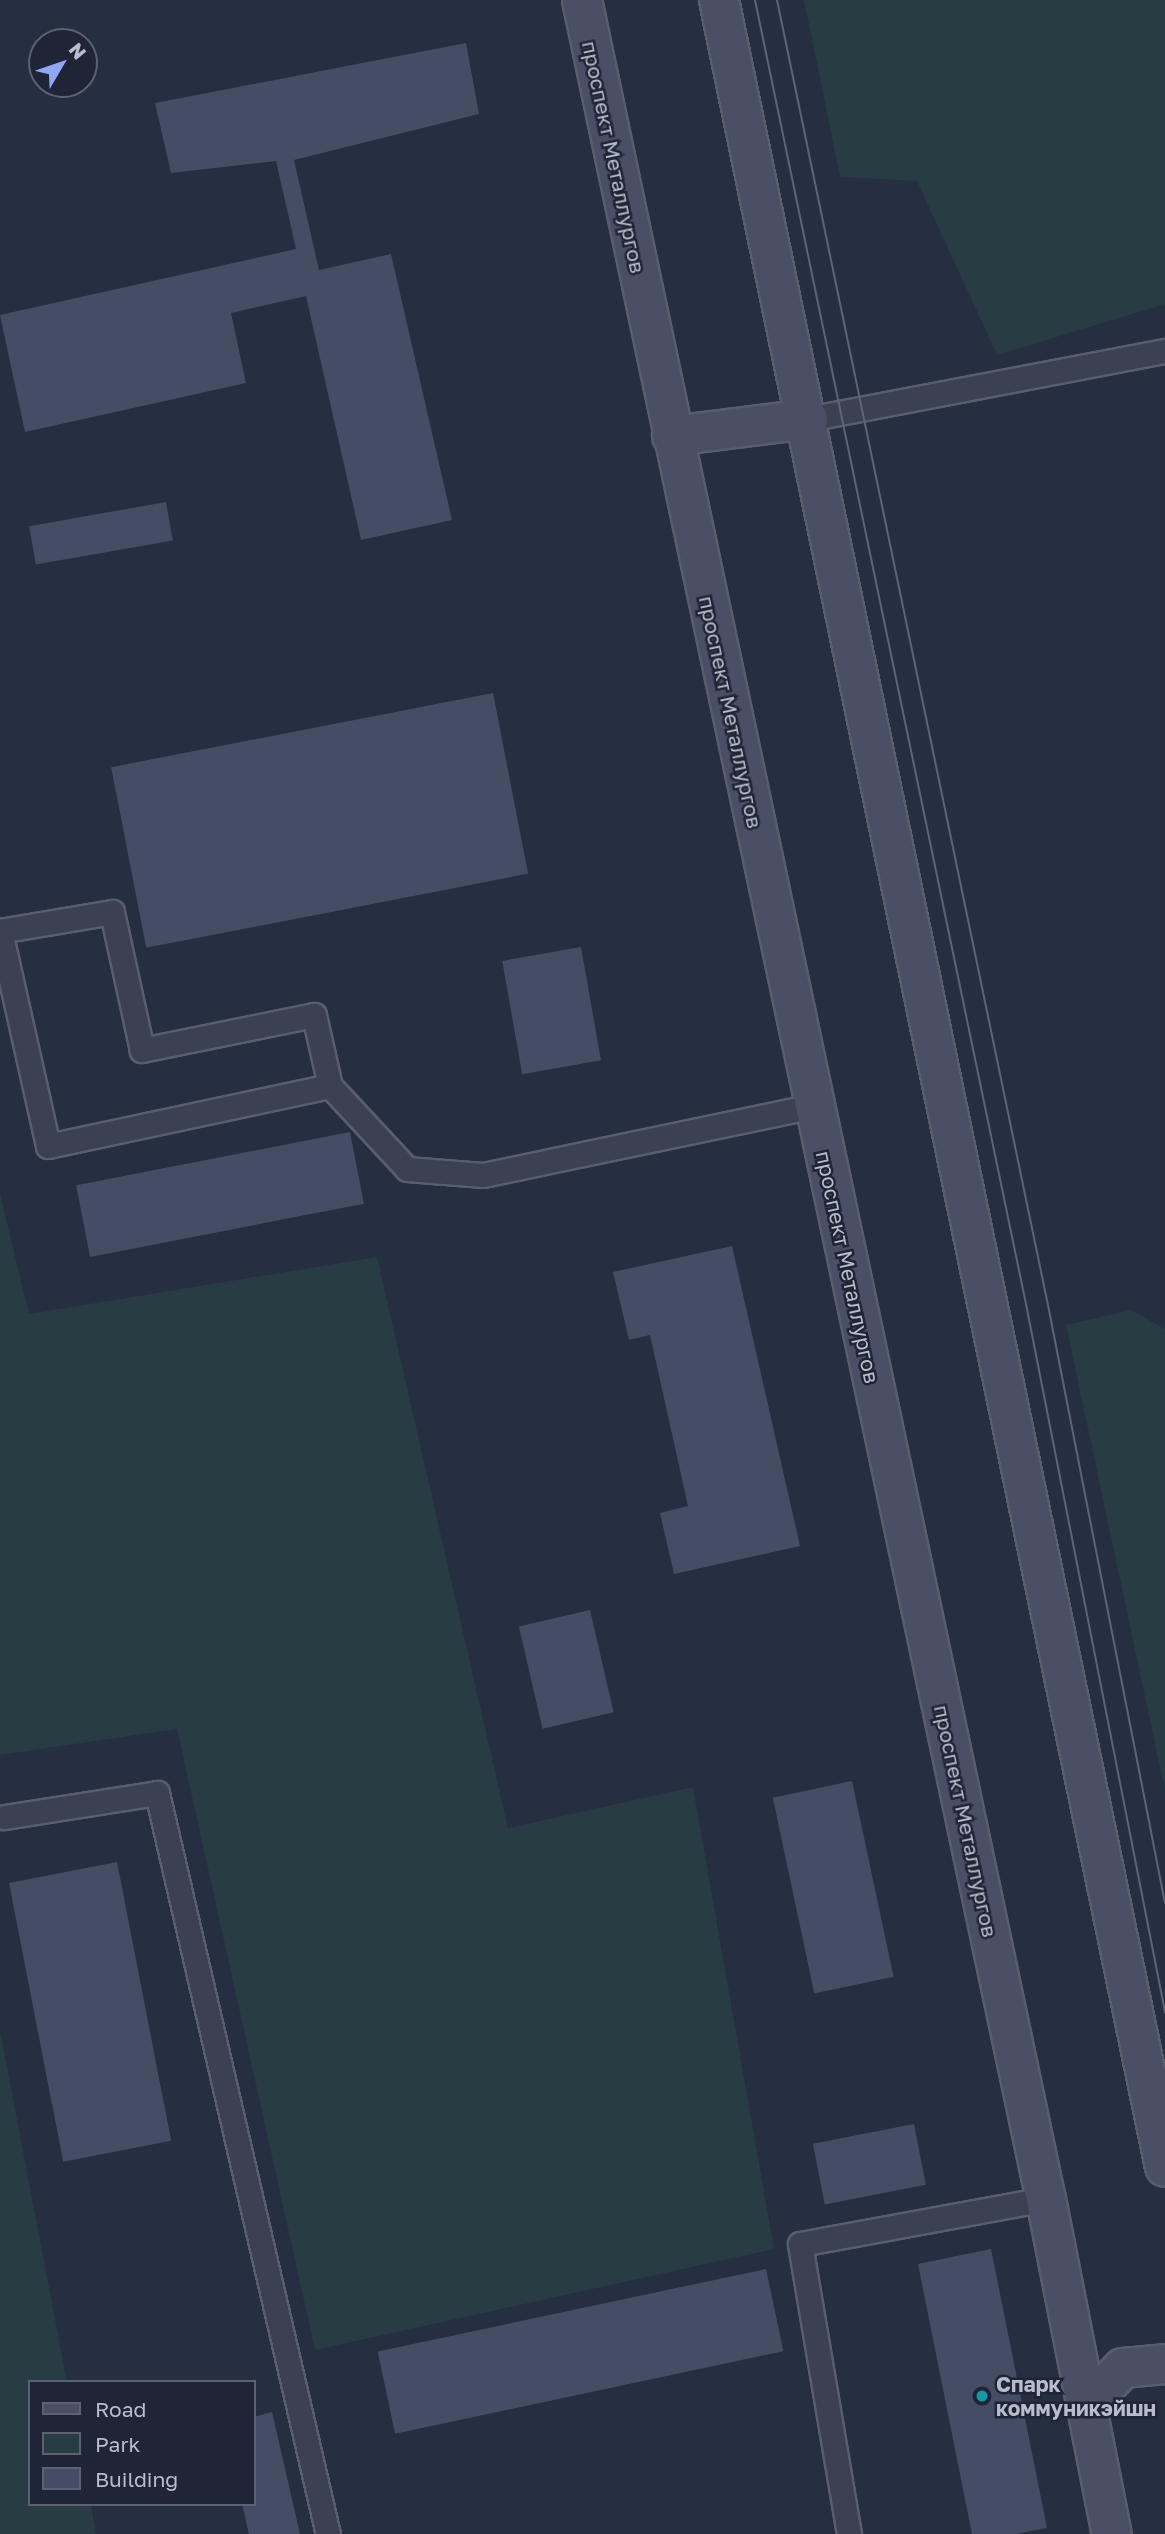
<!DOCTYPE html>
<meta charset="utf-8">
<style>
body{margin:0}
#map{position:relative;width:1165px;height:2534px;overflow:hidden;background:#262e42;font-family:"Golos Text",sans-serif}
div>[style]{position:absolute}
.green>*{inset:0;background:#283c43}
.building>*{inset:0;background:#454d64;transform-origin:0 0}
.roads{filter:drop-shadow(2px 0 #595e6f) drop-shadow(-2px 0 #595e6f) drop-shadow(0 2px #595e6f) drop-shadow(0 -2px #595e6f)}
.lane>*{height:23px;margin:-11.5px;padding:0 11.5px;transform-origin:11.5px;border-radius:11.5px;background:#3b4052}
.secondary>*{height:38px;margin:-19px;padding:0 19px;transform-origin:19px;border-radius:19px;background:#494f65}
.tram>*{height:2px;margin:-1px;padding:0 1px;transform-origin:1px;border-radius:1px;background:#5d6479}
.dots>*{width:19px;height:19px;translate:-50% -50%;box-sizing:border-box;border:4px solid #1f2537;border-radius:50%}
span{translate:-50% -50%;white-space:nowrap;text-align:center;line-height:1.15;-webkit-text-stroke:5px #1f2537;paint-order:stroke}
.street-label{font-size:21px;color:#b8bccc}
.poi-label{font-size:21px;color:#b8bccc;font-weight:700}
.left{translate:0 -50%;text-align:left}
.legend{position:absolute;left:28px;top:2380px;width:228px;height:126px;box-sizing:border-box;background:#1f2537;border:2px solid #5c6173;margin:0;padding:9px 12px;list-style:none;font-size:21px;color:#b8bccc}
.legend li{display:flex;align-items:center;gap:14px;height:35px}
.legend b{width:35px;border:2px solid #5c6173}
.north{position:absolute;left:28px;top:28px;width:70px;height:70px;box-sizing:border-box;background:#1f2537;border:2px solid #5c6173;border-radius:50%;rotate:51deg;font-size:19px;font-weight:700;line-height:28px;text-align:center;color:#b8bccc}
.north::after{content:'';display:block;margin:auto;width:24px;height:32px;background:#90a7f8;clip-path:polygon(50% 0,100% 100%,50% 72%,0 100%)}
</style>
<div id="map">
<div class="green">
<i style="clip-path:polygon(804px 0,1165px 0,1165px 304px,997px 355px,917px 181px,840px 177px)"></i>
<i style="clip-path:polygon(0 1194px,29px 1314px,377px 1257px,508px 1828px,693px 1787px,774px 2249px,315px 2350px,177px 1729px,0 1755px)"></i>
<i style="clip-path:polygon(1131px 1310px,1165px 1329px,1165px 1791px,1066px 1325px)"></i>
<i style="clip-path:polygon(0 2030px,67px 2382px,30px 2382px,30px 2504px,91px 2504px,96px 2534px,0 2534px)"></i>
</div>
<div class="building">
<i style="clip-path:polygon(466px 43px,479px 114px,294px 160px,319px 270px,391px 254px,452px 520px,361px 540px,306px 296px,231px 313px,246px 383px,25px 432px,0 315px,296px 249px,276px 161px,171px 173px,155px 103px)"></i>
<i style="left:166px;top:502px;width:39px;height:139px;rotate:80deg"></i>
<i style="left:493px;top:693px;width:184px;height:389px;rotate:79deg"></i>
<i style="left:581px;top:947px;width:115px;height:80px;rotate:80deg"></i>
<i style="left:350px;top:1132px;width:73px;height:279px;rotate:79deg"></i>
<i style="clip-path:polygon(732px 1246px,800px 1546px,674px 1574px,660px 1513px,688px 1506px,650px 1335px,629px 1340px,613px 1272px)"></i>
<i style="left:590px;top:1610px;width:105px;height:73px;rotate:77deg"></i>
<i style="left:852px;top:1781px;width:200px;height:81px;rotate:78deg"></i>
<i style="left:117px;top:1862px;width:284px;height:110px;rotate:79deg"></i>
<i style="left:914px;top:2124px;width:62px;height:103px;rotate:79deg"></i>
<i style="clip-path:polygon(991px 2249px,1047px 2528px,1016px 2534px,972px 2534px,918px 2264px)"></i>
<i style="left:766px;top:2269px;width:84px;height:397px;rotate:78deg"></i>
<i style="clip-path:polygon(272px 2412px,300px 2534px,249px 2534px,242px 2504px,254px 2504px,254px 2417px)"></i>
</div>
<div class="roads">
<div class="lane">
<i style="left:808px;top:419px;width:363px;rotate:-10.8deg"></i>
<i style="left:330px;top:1086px;width:73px;rotate:-102.7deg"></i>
<i style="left:314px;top:1015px;width:176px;rotate:168.5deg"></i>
<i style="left:142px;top:1050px;width:141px;rotate:-102.3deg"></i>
<i style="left:112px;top:912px;width:114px;rotate:170.4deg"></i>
<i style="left:0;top:931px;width:220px;rotate:77.4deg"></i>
<i style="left:48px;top:1146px;width:288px;rotate:-12deg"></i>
<i style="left:330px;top:1086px;width:113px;rotate:47.1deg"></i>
<i style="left:407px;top:1169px;width:76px;rotate:4.5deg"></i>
<i style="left:483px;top:1175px;width:338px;rotate:-11.8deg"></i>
<i style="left:4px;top:1817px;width:155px;rotate:-8.9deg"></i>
<i style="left:157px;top:1793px;width:760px;rotate:77.01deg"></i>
<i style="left:849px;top:2534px;width:294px;rotate:-99.6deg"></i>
<i style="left:800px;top:2244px;width:250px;rotate:-10.4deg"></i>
</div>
<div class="secondary">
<i style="left:582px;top:0;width:2247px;rotate:78.09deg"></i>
<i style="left:1046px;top:2199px;width:341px;rotate:78.9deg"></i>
<i style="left:719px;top:0;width:2212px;rotate:78.37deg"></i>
<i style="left:672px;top:436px;width:137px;rotate:-7.1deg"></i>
<i style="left:1086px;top:2406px;width:53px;rotate:-45.8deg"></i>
<i style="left:1123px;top:2368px;width:42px;rotate:-5.4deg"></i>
</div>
</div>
<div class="tram">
<i style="left:755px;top:0;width:1332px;rotate:78.26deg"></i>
<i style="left:1026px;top:1304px;width:722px;rotate:78.89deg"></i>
<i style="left:777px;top:0;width:1328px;rotate:78.27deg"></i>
<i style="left:1047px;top:1300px;width:614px;rotate:78.93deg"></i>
</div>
<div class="dots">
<i style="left:982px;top:2396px;background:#0f9aa8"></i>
</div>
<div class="street-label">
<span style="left:614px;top:157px;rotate:78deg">проспект Металлургов</span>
<span style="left:731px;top:712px;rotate:78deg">проспект Металлургов</span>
<span style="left:848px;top:1267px;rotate:78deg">проспект Металлургов</span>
<span style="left:966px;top:1821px;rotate:78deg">проспект Металлургов</span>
</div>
<div class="poi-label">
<span class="left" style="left:996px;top:2396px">Спарк<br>коммуникэйшн</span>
</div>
<ul class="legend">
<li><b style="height:9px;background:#494f65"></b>Road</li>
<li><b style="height:19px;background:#283c43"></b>Park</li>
<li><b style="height:19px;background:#454d64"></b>Building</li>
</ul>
<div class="north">N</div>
</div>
